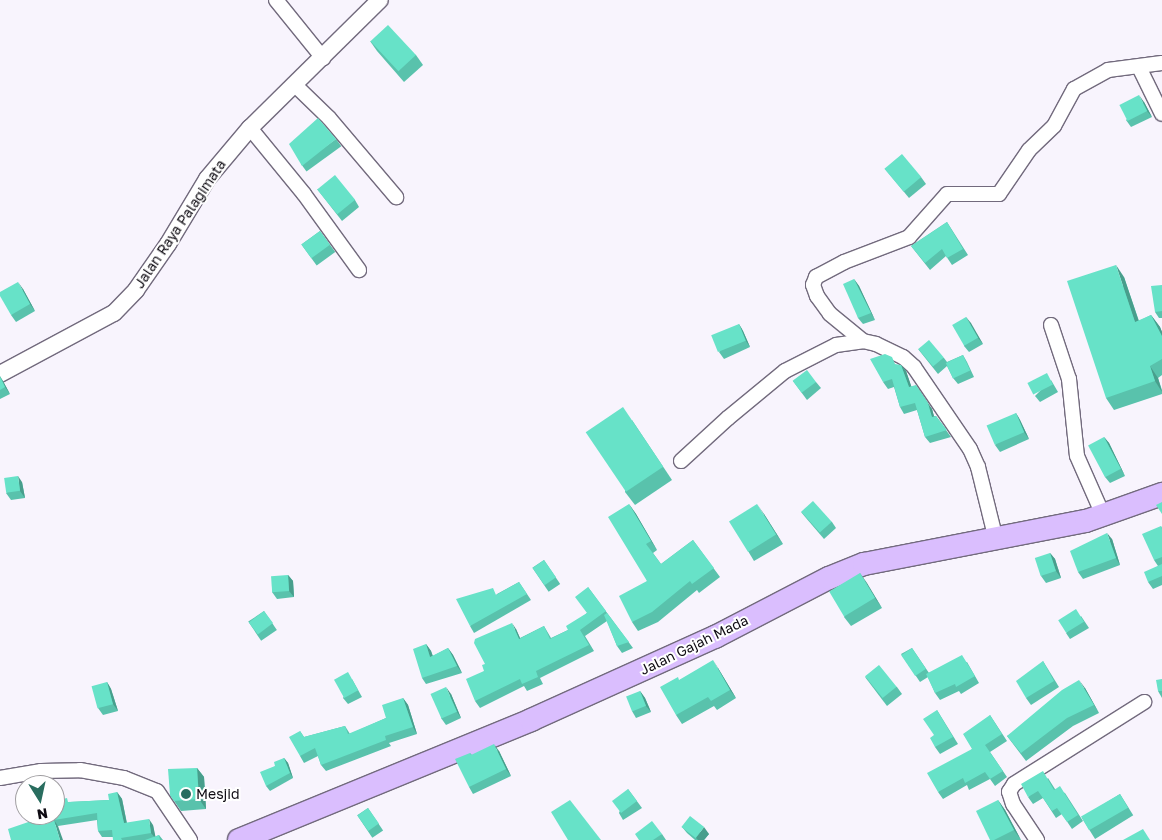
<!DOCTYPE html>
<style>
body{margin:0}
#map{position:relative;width:1162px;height:840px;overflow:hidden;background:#f8f4fd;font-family:"Golos Text",sans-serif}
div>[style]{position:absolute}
.roads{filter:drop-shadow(1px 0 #726a7d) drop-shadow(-1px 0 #726a7d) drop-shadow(0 1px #726a7d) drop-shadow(0 -1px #726a7d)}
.minor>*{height:14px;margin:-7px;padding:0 7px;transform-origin:7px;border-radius:7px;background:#fff}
.tertiary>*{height:16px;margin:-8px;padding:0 8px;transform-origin:8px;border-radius:8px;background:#fff}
.trunk>*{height:22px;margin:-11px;padding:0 11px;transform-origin:11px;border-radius:11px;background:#dabefe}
.wall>*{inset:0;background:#59c2ac;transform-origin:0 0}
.shaded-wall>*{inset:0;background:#489e8c}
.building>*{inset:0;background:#67e2c8;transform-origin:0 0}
.dots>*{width:14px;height:14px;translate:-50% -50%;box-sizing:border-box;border:2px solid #fff;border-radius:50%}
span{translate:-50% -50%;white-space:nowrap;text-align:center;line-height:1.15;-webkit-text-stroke:4px #fff;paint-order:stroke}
.street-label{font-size:14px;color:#0e0b12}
.poi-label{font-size:14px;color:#0e0b12}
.left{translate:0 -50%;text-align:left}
.north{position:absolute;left:15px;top:775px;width:50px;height:50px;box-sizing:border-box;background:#fff;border:1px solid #9f9da0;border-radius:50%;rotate:170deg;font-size:14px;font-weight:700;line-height:20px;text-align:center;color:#0e0b12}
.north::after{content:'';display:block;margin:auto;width:18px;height:22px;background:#296d5f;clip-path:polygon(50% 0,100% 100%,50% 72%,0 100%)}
</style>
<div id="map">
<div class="roads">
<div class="minor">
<i style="left:276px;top:0;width:75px;rotate:51deg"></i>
<i style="left:1139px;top:67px;width:52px;rotate:63.9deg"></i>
<i style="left:296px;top:86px;width:46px;rotate:44.1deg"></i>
<i style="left:329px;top:118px;width:104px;rotate:49.7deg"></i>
<i style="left:250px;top:128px;width:85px;rotate:50.7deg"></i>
<i style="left:304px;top:194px;width:94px;rotate:54.1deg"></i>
<i style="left:1051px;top:325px;width:57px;rotate:71.6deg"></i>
<i style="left:1069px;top:379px;width:77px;rotate:84.1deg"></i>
<i style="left:1077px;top:456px;width:64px;rotate:66.2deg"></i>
<i style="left:863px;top:341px;width:43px;rotate:-140.7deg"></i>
<i style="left:830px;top:314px;width:22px;rotate:-126deg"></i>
<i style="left:817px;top:296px;width:12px;rotate:-110deg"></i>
<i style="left:813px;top:285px;width:9px;rotate:-69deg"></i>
<i style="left:816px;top:277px;width:32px;rotate:-28deg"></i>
<i style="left:844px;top:262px;width:70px;rotate:-21deg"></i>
<i style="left:909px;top:237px;width:57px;rotate:-48.5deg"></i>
<i style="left:947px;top:194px;width:52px"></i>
<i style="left:999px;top:194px;width:53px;rotate:-55.7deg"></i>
<i style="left:1029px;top:150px;width:35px;rotate:-44deg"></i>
<i style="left:1054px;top:126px;width:42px;rotate:-61.6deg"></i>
<i style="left:1074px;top:89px;width:39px;rotate:-29deg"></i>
<i style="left:1108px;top:70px;width:54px;rotate:-7.4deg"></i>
<i style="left:681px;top:461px;width:64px;rotate:-42.5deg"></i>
<i style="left:728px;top:418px;width:74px;rotate:-39.5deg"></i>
<i style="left:785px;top:371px;width:57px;rotate:-27deg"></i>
<i style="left:836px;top:345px;width:27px;rotate:-8deg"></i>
<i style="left:863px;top:341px;width:13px;rotate:13deg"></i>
<i style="left:876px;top:344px;width:30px;rotate:26deg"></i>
<i style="left:903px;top:357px;width:15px;rotate:42deg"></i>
<i style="left:914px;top:367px;width:99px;rotate:55.7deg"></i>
<i style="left:970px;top:449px;width:20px;rotate:66deg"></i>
<i style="left:978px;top:467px;width:75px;rotate:76.1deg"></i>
<i style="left:0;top:778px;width:42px;rotate:-9.7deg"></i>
<i style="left:41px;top:771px;width:39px;rotate:-1deg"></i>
<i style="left:80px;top:770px;width:45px;rotate:10.3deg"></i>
<i style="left:124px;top:778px;width:35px;rotate:22deg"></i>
<i style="left:157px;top:791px;width:59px;rotate:56deg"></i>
<i style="left:1037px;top:840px;width:43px;rotate:-123.7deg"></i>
<i style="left:1013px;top:804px;width:13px;rotate:-108deg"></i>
<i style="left:1009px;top:792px;width:9px;rotate:-58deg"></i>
<i style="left:1014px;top:784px;width:154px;rotate:-32.2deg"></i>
</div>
<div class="tertiary">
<i style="left:0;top:374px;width:129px;rotate:-28.2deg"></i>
<i style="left:114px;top:313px;width:32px;rotate:-46deg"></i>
<i style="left:136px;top:290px;width:56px;rotate:-55.2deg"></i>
<i style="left:168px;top:244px;width:76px;rotate:-59deg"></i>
<i style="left:207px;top:179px;width:67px;rotate:-49.9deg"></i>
<i style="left:250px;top:128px;width:182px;rotate:-44.6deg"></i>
</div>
<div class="trunk">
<i style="left:239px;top:840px;width:316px;rotate:-22.3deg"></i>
<i style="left:531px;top:720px;width:202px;rotate:-24.3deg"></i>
<i style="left:715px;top:637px;width:128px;rotate:-27.4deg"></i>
<i style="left:829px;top:578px;width:38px;rotate:-22deg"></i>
<i style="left:864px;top:564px;width:226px;rotate:-11deg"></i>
<i style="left:1086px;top:521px;width:81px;rotate:-19.6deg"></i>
</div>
</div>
<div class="wall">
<i style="clip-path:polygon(370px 41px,416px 55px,423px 65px,404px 82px,377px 51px)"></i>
<i style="clip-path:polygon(1144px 102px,1152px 117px,1131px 127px,1126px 120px)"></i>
<i style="left:336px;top:139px;width:9px;height:43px;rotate:54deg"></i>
<i style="clip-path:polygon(885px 169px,921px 177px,926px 184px,909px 198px)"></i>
<i style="clip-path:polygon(317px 189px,355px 200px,359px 207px,342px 221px)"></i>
<i style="clip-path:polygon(947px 222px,968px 255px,952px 265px,946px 256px,930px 270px,911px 246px)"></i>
<i style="left:320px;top:231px;width:26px;height:23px;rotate:54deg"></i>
<i style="clip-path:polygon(1124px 277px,1139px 321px,1151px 315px,1160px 327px,1162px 332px,1162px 375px,1158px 378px,1162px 390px,1162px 394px,1114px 410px,1106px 398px)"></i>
<i style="clip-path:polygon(854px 279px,859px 286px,875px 320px,863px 324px,858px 318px)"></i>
<i style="clip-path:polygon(1162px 285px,1162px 318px,1159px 318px,1155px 312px)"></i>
<i style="clip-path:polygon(23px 289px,35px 311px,16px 322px,11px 315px)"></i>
<i style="clip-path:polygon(966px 317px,983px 344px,969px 352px,964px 346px)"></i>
<i style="clip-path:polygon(739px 324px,743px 331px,750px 347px,724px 359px,719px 352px)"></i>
<i style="clip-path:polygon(918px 349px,944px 358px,947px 362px,963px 355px,967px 362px,974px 377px,958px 384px,953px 378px,947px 366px,938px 374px)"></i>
<i style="clip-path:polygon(897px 365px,901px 365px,906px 371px,911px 386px,932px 409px,934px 416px,936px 416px,951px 437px,930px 443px,925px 437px,917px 410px,904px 414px,900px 407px,894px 387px,888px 389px,883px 382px)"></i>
<i style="clip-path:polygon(0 376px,4px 383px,10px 394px,0 399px)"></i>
<i style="clip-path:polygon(1051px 380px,1058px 392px,1040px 402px,1035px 396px)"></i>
<i style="clip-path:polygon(793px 381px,816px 382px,821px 388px,807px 400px)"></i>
<i style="clip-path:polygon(1016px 413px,1020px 420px,1029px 439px,1000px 452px,995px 445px)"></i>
<i style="clip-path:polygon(632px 420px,672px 480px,635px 505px,625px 492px)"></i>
<i style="clip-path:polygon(1104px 437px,1109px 443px,1125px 476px,1110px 483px,1105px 477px)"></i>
<i style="clip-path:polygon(22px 482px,25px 498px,11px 500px,6px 493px)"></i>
<i style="clip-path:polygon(629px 504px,636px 514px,657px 550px,653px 553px,661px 564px,693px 540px,720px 577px,699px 593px,697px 590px,658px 622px,638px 631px,632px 622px,647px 581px)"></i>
<i style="clip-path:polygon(801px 512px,832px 522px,836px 528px,824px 539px,806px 518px)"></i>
<i style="clip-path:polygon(764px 514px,783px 544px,754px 561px,748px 551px)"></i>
<i style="clip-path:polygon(1161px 526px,1162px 528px,1162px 585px,1153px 589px,1148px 582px,1158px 566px,1154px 560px)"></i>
<i style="clip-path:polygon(1112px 539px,1120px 565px,1083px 579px,1078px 572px)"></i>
<i style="clip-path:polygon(1050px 553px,1055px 559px,1061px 578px,1046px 583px,1041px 576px)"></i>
<i style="left:544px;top:560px;width:29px;height:14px;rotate:56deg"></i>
<i style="clip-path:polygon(860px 573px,882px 608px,851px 626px,844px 617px)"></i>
<i style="clip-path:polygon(288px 575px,293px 581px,294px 597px,277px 599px,272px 592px)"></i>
<i style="clip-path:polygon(519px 582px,531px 600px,474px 633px,470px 626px,497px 594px)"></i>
<i style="clip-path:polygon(588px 587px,633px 648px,622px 653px,617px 646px,607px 621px,585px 636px,594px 651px,540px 678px,543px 684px,527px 691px,524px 686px,480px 708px,475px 701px,484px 671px,485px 664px,516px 629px,520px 638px,544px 626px,551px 638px,568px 630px,587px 613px)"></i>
<i style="left:264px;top:611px;width:23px;height:19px;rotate:56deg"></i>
<i style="clip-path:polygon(1081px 616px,1089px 628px,1070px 639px,1066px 633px)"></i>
<i style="clip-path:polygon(426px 644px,431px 651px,433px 656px,448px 648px,453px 655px,462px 673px,426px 684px,422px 678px)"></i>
<i style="clip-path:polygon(912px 648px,929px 673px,967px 662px,979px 683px,961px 694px,959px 691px,940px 700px,935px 693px,928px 677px,920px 682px,901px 654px)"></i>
<i style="clip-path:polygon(1043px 661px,1059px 687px,1031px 705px,1026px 698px)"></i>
<i style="clip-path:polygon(718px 668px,736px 698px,717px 710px,714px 706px,682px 724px,676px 715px,680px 680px)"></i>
<i style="clip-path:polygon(865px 677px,897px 687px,902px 694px,887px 706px)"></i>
<i style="clip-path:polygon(352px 679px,362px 697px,348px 704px,343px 698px)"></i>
<i style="clip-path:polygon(1162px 679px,1162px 698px,1158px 691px)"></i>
<i style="clip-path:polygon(107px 682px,111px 689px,118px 711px,103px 715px,98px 708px)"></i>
<i style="clip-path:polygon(1085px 688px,1099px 713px,1073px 726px,1026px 761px,1007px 736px)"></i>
<i style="clip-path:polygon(640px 691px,645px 698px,651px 712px,636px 718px,632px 711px)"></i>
<i style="clip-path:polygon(451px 694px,461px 718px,446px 725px,441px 718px)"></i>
<i style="clip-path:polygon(403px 698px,408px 705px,417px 734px,389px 743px,391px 746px,326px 771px,321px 765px,318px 756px,304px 763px,300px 756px,300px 731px,304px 737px,345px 726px,350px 734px,386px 718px)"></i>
<i style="clip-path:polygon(937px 710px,958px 744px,940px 754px,935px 747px,934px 735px)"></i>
<i style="clip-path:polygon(990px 715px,1007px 741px,990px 752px,1007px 777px,995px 786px,990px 779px,969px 790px,967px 785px,943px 799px,938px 792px,972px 749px)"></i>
<i style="clip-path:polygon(499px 751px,511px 776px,473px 794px,469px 787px,470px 753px,472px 755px)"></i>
<i style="clip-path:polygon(284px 758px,288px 763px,293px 778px,270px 791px,266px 786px,275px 766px)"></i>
<i style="clip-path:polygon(197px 768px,204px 777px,206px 809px,181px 811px,170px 795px)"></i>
<i style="clip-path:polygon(1048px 778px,1055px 789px,1065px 793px,1083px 821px,1072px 829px,1062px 814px,1056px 818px,1043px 798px,1033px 804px,1028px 797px)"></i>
<i style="clip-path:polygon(628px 789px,642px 808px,623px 820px,619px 813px)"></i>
<i style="clip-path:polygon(117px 792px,122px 799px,127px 823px,153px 825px,155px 837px,159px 835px,163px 840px,113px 840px,113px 837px,102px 837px,98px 831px,97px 820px,58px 826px,40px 818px,70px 802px,109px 800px)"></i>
<i style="left:1120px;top:794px;width:25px;height:45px;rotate:58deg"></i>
<i style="clip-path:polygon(998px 800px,1005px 810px,1021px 840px,990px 840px)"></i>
<i style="left:368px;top:808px;width:27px;height:13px;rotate:56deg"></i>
<i style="clip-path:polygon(682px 827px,709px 834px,704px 840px,695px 840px,687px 833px)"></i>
<i style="clip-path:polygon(662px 834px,666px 840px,639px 840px)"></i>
</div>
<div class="shaded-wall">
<i style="clip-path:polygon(1139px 95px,1144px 102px,1152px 117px,1147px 111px)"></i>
<i style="clip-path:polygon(1116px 265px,1124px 277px,1143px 334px,1135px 322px)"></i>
<i style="clip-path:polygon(854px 279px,859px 286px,875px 320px,871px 313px)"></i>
<i style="clip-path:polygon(18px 282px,23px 289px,35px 311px,30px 304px)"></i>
<i style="clip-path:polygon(1151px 315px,1160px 327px,1162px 332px,1162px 337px)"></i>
<i style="clip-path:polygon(966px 317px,971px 323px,983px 344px,978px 338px)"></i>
<i style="clip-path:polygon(739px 324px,743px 331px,750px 347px,746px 341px)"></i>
<i style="clip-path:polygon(901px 365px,906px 371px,914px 394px,909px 387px)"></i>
<i style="clip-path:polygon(1150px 366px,1158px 378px,1162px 392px,1155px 381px)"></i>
<i style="clip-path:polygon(0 376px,4px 383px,10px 394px,5px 387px)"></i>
<i style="clip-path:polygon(916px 385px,932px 409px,936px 424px,932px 417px)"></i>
<i style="clip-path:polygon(1016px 413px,1020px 420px,1029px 439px,1024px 432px)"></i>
<i style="clip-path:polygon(1104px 437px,1109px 443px,1125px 476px,1121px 469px)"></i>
<i style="clip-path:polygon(18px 476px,22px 482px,25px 498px,20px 491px)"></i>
<i style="clip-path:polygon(629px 504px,636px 514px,657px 550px,651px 541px)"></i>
<i style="clip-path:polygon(757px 504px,764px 514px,783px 544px,776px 534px)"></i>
<i style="clip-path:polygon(1107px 533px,1112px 539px,1120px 565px,1116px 558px)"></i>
<i style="clip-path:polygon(1050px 553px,1055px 559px,1061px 578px,1056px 571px)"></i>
<i style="clip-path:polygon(860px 573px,867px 583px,882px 608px,875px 598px)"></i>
<i style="clip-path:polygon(288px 575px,293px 581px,294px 597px,289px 591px)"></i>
<i style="clip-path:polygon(512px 623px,516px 629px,523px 645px,519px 639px)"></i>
<i style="clip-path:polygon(426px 644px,431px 651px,435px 664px,430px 657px)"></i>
<i style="clip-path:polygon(448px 648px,453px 655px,462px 673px,457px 666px)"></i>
<i style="clip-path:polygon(713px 660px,718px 668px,736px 698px,730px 690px)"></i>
<i style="clip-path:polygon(1079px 680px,1085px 688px,1099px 713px,1094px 705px)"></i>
<i style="clip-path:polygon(107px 682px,111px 689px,118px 711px,113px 704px)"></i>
<i style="clip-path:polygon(446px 687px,451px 694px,461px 718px,457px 712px)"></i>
<i style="clip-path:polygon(640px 691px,645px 698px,651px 712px,646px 706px)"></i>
<i style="clip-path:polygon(403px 698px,408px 705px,417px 734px,413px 727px)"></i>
<i style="clip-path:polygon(494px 744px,499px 751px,511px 776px,506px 769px)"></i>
<i style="clip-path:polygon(284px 758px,288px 763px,293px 778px,290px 773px)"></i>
<i style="clip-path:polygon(197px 768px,204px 777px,206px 809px,199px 799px)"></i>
<i style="clip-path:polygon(117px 792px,122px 799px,128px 830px,124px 823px)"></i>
<i style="clip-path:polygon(998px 800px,1005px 810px,1021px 840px,1014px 830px)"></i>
<i style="clip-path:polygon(149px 819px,153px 825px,156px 839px,151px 833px)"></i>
<i style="clip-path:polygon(54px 820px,58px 826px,63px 840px,60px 840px)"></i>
<i style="clip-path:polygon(704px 827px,709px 834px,704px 840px,698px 840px,696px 838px)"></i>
</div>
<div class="building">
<i style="left:388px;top:25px;width:41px;height:24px;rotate:47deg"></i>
<i style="left:1139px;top:95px;width:18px;height:22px;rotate:63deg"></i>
<i style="clip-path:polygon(318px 118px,336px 139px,302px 166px,289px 144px)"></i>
<i style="left:902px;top:154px;width:30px;height:23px;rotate:50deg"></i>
<i style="left:335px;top:175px;width:32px;height:23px;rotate:51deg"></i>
<i style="clip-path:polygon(947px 222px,963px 249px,947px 258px,942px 249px,925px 263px,911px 246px)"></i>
<i style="left:320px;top:231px;width:17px;height:23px;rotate:54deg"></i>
<i style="clip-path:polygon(1116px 265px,1135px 322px,1151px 315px,1162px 336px,1162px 359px,1150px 366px,1155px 381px,1106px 398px,1067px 281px)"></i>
<i style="clip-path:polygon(854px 279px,871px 313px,858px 318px,843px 284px)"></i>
<i style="clip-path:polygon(18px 282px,30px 304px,11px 315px,0 296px,0 292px)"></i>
<i style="clip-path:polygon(1162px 285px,1162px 311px,1155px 312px,1151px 286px)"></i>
<i style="left:966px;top:317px;width:24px;height:16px;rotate:60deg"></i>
<i style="left:739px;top:324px;width:18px;height:30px;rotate:68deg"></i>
<i style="left:929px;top:340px;width:23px;height:14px;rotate:50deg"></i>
<i style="clip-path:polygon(885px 354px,892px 357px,895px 364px,901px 365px,909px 387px,916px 385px,928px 403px,932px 417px,936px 416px,947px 430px,925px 437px,915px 403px,900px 407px,892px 379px,883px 382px,870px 359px)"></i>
<i style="left:963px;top:355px;width:17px;height:19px;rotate:65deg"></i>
<i style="left:807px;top:370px;width:15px;height:18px;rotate:53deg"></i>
<i style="left:1047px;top:373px;width:13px;height:22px;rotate:63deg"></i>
<i style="clip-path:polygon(0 377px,5px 387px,0 390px)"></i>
<i style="left:623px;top:407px;width:72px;height:45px;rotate:56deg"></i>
<i style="left:1016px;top:413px;width:21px;height:32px;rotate:67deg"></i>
<i style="left:1104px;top:437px;width:36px;height:18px;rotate:62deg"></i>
<i style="left:18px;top:476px;width:15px;height:14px;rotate:82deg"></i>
<i style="left:813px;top:501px;width:28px;height:16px;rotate:48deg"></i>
<i style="clip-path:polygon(1162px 502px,1162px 514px,1156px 505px)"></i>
<i style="clip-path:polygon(629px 504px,651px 541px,646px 544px,661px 564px,693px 540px,714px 568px,692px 584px,690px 581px,652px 612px,632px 622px,619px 596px,647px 581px,608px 517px)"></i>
<i style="left:757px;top:504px;width:36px;height:33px;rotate:58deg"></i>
<i style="clip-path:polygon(1161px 526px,1162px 529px,1162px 557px,1154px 560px,1142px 534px)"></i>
<i style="clip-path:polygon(1107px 533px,1116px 558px,1078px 572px,1070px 551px)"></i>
<i style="left:1050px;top:553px;width:19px;height:16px;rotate:72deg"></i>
<i style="left:544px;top:560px;width:21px;height:14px;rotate:55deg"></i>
<i style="clip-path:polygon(1162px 564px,1162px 576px,1148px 582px,1144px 572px)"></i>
<i style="left:860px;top:573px;width:29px;height:36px;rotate:59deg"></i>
<i style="left:288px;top:575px;width:16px;height:17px;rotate:86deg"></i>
<i style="clip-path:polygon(519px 582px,527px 594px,470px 626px,456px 599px,493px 588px,496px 595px)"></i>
<i style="clip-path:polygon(588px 587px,606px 611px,580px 630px,589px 645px,536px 671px,538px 677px,522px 684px,520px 679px,475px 701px,466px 679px,484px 671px,482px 665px,485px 664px,474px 643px,475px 639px,512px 623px,519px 639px,544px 626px,550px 639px,568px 630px,566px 626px,587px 613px,575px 597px)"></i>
<i style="left:1076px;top:609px;width:15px;height:21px;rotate:58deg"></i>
<i style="left:264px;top:611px;width:15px;height:19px;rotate:53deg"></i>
<i style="clip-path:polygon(607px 613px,629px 642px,617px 646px,604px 615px)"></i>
<i style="clip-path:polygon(426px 644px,430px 657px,448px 648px,457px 666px,422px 678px,413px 649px)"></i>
<i style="left:912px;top:648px;width:25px;height:13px;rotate:56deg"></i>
<i style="clip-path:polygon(962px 655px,975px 676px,956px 687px,955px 684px,935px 693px,926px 674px)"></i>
<i style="clip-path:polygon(713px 660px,730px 690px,711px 701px,708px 697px,676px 715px,660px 687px,678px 677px,679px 680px)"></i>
<i style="clip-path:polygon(1043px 661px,1054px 681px,1026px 698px,1016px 681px)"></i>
<i style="left:879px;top:665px;width:28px;height:18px;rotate:51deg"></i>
<i style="left:348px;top:672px;width:21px;height:16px;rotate:61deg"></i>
<i style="clip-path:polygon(1162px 679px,1162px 691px,1158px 691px,1156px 680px)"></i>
<i style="clip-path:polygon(1079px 680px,1094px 705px,1067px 718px,1021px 753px,1007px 736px,1062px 690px)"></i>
<i style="left:107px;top:682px;width:23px;height:16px;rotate:75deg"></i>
<i style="left:446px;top:687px;width:27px;height:17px;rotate:66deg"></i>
<i style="left:640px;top:691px;width:16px;height:15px;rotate:68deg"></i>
<i style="clip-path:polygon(403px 698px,413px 727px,385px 736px,386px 740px,321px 765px,315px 748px,300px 756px,289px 737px,300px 731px,304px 737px,345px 726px,348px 734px,386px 718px,382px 705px)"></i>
<i style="clip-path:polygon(937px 710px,953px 737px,935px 747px,930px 738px,934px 735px,923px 719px)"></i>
<i style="clip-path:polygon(990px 715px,1002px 734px,985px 745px,1003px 771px,990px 779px,985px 772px,965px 783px,963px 778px,938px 792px,927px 773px,972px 749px,963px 734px)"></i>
<i style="clip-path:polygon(494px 744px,506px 769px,469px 787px,455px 759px,470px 753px,471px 755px)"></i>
<i style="clip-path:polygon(284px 758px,290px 773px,266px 786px,260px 772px,275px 766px,274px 762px)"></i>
<i style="clip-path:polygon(197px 768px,199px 799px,174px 801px,170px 795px,168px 769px)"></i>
<i style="clip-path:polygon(1043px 771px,1054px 790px,1060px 786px,1078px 815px,1067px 822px,1057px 808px,1052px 811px,1038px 791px,1028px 797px,1021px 784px)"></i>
<i style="clip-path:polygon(47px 780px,48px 785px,36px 785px,36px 782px)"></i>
<i style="left:628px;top:789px;width:15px;height:20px;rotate:53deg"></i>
<i style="clip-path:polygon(117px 792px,124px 823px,149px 819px,151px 833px,121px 838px,122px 840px,113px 840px,112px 830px,98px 831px,97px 813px,54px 820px,60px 840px,11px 840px,8px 829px,40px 818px,39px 815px,55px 815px,55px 801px,67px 798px,68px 802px,109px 800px,108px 794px)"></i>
<i style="left:1120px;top:794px;width:16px;height:45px;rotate:60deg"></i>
<i style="clip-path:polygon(570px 800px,601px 840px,568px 840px,551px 812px)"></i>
<i style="clip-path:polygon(998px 800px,1014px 830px,994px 840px,990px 840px,976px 811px)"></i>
<i style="left:368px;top:808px;width:19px;height:13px;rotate:55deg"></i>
<i style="left:690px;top:816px;width:18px;height:14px;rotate:38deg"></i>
<i style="clip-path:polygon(652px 821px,662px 834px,653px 840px,639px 840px,635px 834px)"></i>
<i style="clip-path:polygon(1143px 829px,1150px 840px,1123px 840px)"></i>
<i style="clip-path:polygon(159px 835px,160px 840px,145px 840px)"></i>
</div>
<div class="dots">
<i style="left:186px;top:794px;background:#296d5f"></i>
</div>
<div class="street-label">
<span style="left:180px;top:224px;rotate:-56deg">Jalan Raya Palagimata</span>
<span style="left:694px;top:645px;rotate:-26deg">Jalan Gajah Mada</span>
</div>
<div class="poi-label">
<span class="left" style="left:196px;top:794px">Mesjid</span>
</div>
<div class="north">N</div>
</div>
